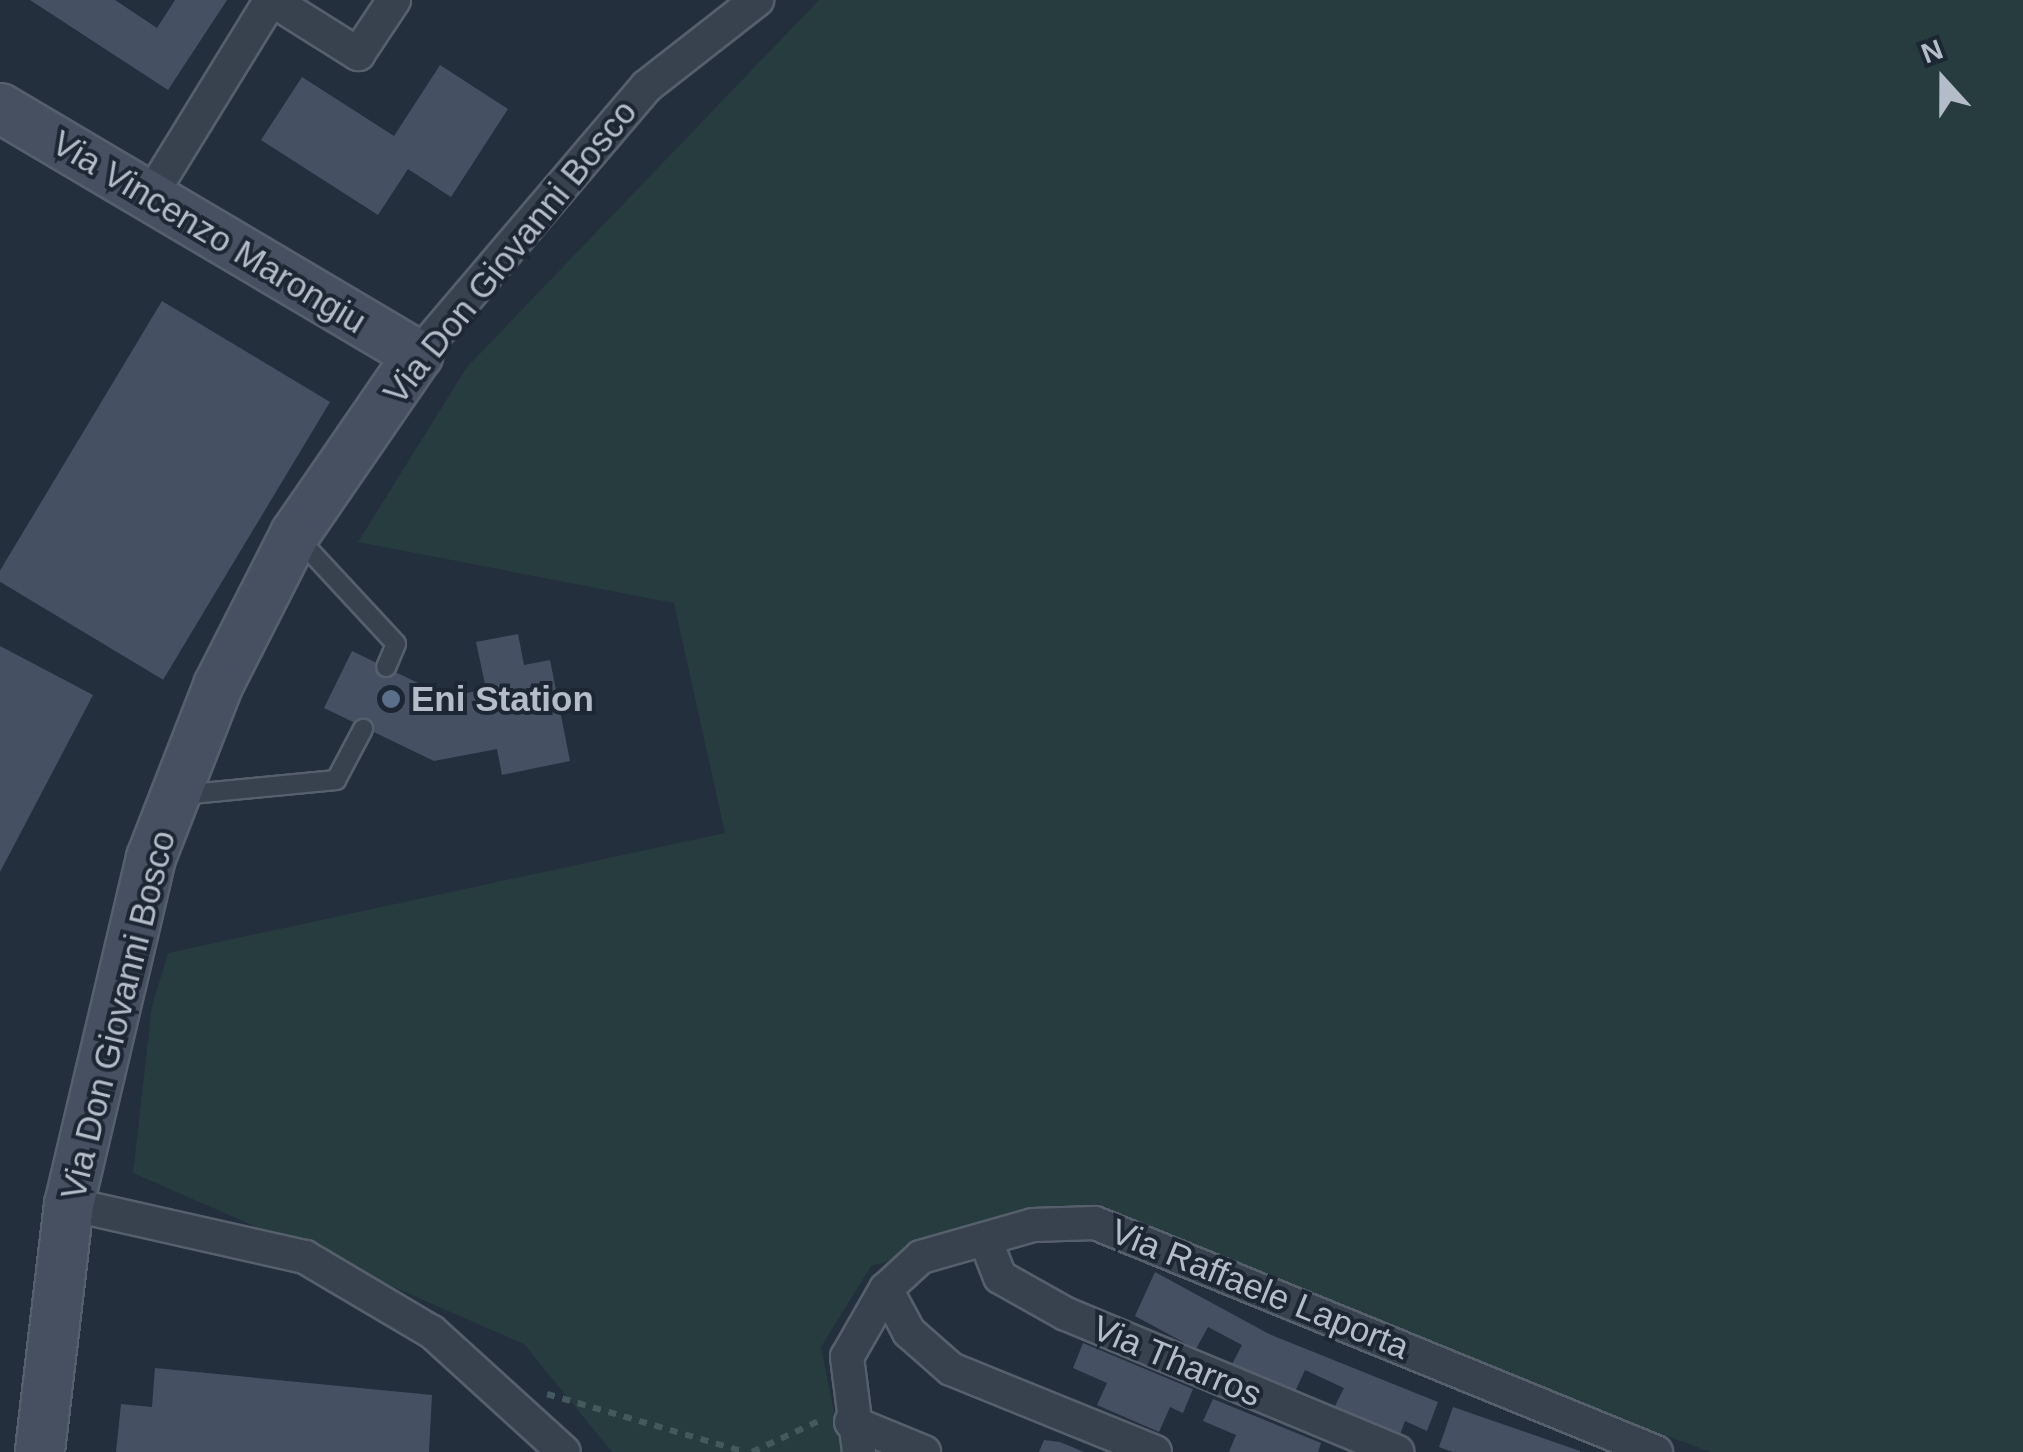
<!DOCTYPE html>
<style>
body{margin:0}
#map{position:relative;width:2023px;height:1452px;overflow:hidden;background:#242f3e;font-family:Arial,sans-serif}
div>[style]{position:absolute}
.green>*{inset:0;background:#263c3f}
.building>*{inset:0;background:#455162;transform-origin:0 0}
.path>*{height:6px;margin-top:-3px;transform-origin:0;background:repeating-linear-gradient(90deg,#44595c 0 8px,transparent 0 16px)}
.roads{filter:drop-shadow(2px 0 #565f6c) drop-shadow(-2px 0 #565f6c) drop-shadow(0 2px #565f6c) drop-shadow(0 -2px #565f6c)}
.service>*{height:18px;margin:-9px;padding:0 9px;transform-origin:9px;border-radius:9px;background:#38414e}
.minor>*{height:32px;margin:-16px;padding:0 16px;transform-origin:16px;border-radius:16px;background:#38414e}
.secondary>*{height:48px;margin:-24px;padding:0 24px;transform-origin:24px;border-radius:24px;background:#465061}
.dots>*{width:28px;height:28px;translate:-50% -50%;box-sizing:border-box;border:5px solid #1d2633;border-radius:50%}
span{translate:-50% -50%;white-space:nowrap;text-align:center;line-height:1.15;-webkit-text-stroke:8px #1d2633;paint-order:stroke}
.street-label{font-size:35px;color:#b4bcc9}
.poi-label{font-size:35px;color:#b4bcc9;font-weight:700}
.left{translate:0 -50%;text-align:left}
.north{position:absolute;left:1893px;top:30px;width:100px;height:100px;-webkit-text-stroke:8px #1d2633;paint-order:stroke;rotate:339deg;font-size:28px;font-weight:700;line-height:40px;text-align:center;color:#b4bcc9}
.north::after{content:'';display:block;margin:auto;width:35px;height:45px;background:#b4bcc9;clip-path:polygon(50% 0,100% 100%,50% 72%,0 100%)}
</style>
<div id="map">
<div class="green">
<i style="clip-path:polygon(819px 0,2023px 0,2023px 1452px,1711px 1452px,1366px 1326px,1098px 1203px,871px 1266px,821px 1347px,842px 1452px,612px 1452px,524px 1344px,133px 1173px,152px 1006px,168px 953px,725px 833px,674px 603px,358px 542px,467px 367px)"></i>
</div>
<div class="building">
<i style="clip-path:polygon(30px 0,115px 0,157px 28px,175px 0,227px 0,168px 90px)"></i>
<i style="clip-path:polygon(440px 65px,508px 109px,451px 197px,408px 169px,378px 215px,261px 140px,302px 77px,394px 136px)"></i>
<i style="left:162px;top:301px;width:196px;height:324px;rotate:31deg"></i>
<i style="clip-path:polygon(518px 634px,524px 665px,550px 660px,570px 761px,502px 775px,497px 749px,434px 761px,324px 708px,352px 651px,447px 697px,486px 689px,476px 642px)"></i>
<i style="clip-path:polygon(0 646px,93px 695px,0 872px)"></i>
<i style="clip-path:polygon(1155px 1272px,1269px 1334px,1438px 1402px,1427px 1431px,1405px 1421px,1398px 1440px,1332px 1412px,1344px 1388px,1305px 1370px,1293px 1396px,1231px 1366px,1242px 1345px,1208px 1327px,1196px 1349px,1135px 1316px)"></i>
<i style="clip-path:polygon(1083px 1343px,1193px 1389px,1183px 1413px,1170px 1407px,1159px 1432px,1097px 1405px,1107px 1383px,1073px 1368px)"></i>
<i style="clip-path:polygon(155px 1368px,432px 1395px,429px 1452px,116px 1452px,121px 1404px,152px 1407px)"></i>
<i style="clip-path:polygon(1213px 1399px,1321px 1443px,1318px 1452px,1229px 1452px,1236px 1435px,1203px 1421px)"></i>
<i style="clip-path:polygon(1453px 1407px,1580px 1451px,1580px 1452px,1453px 1452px,1439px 1447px)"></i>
<i style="clip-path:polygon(1044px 1440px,1060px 1442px,1084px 1452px,1039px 1452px)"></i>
</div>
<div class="path">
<i style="left:547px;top:1394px;width:206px;rotate:16.3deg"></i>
<i style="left:752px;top:1452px;width:76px;rotate:-24.9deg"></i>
</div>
<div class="roads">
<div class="service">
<i style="left:298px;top:538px;width:144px;rotate:47.2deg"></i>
<i style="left:396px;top:644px;width:25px;rotate:113deg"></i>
<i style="left:181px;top:795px;width:156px;rotate:-5.5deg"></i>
<i style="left:336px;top:780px;width:58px;rotate:-62.1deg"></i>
</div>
<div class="minor">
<i style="left:272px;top:0;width:102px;rotate:32.1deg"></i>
<i style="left:358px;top:54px;width:65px;rotate:-56.3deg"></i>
<i style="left:149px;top:198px;width:233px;rotate:-58.4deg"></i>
<i style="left:418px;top:355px;width:353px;rotate:-49.6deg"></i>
<i style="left:647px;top:86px;width:140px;rotate:-38deg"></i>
<i style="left:69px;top:1204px;width:242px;rotate:12.7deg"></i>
<i style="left:305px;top:1257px;width:147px;rotate:30.6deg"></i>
<i style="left:432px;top:1332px;width:178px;rotate:42.3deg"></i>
<i style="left:985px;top:1239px;width:41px;rotate:68.5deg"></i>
<i style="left:1000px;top:1277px;width:76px;rotate:29.3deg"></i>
<i style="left:1066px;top:1314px;width:359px;rotate:22.6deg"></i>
<i style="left:886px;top:1289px;width:49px;rotate:61.9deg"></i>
<i style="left:909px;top:1332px;width:56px;rotate:41.4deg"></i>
<i style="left:951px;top:1369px;width:220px;rotate:22.1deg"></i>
<i style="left:851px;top:1422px;width:79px;rotate:22.3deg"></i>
<i style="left:859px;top:1452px;width:96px;rotate:-97.2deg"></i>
<i style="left:847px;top:1357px;width:78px;rotate:-60.2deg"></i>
<i style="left:886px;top:1289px;width:47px;rotate:-42.4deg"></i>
<i style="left:921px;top:1257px;width:116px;rotate:-15.9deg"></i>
<i style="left:1033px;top:1225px;width:62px;rotate:-1.8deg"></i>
<i style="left:1095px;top:1223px;width:606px;rotate:22.21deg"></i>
</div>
<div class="secondary">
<i style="left:0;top:108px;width:486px;rotate:30.6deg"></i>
<i style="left:418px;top:355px;width:217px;rotate:124.5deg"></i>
<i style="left:295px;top:534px;width:170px;rotate:116.9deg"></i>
<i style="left:218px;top:686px;width:185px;rotate:111.3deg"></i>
<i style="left:151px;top:858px;width:356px;rotate:103.3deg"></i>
<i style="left:69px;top:1204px;width:250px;rotate:96.7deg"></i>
</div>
</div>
<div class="dots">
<i style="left:391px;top:699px;background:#5c6f8a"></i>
</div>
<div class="street-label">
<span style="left:209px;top:232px;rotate:31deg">Via Vincenzo Marongiu</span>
<span style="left:510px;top:252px;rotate:-51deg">Via Don Giovanni Bosco</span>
<span style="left:118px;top:1015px;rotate:-76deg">Via Don Giovanni Bosco</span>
<span style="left:1260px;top:1289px;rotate:22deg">Via Raffaele Laporta</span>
<span style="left:1177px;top:1361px;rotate:23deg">Via Tharros</span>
</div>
<div class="poi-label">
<span class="left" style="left:411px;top:699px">Eni Station</span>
</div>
<div class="north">N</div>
</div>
